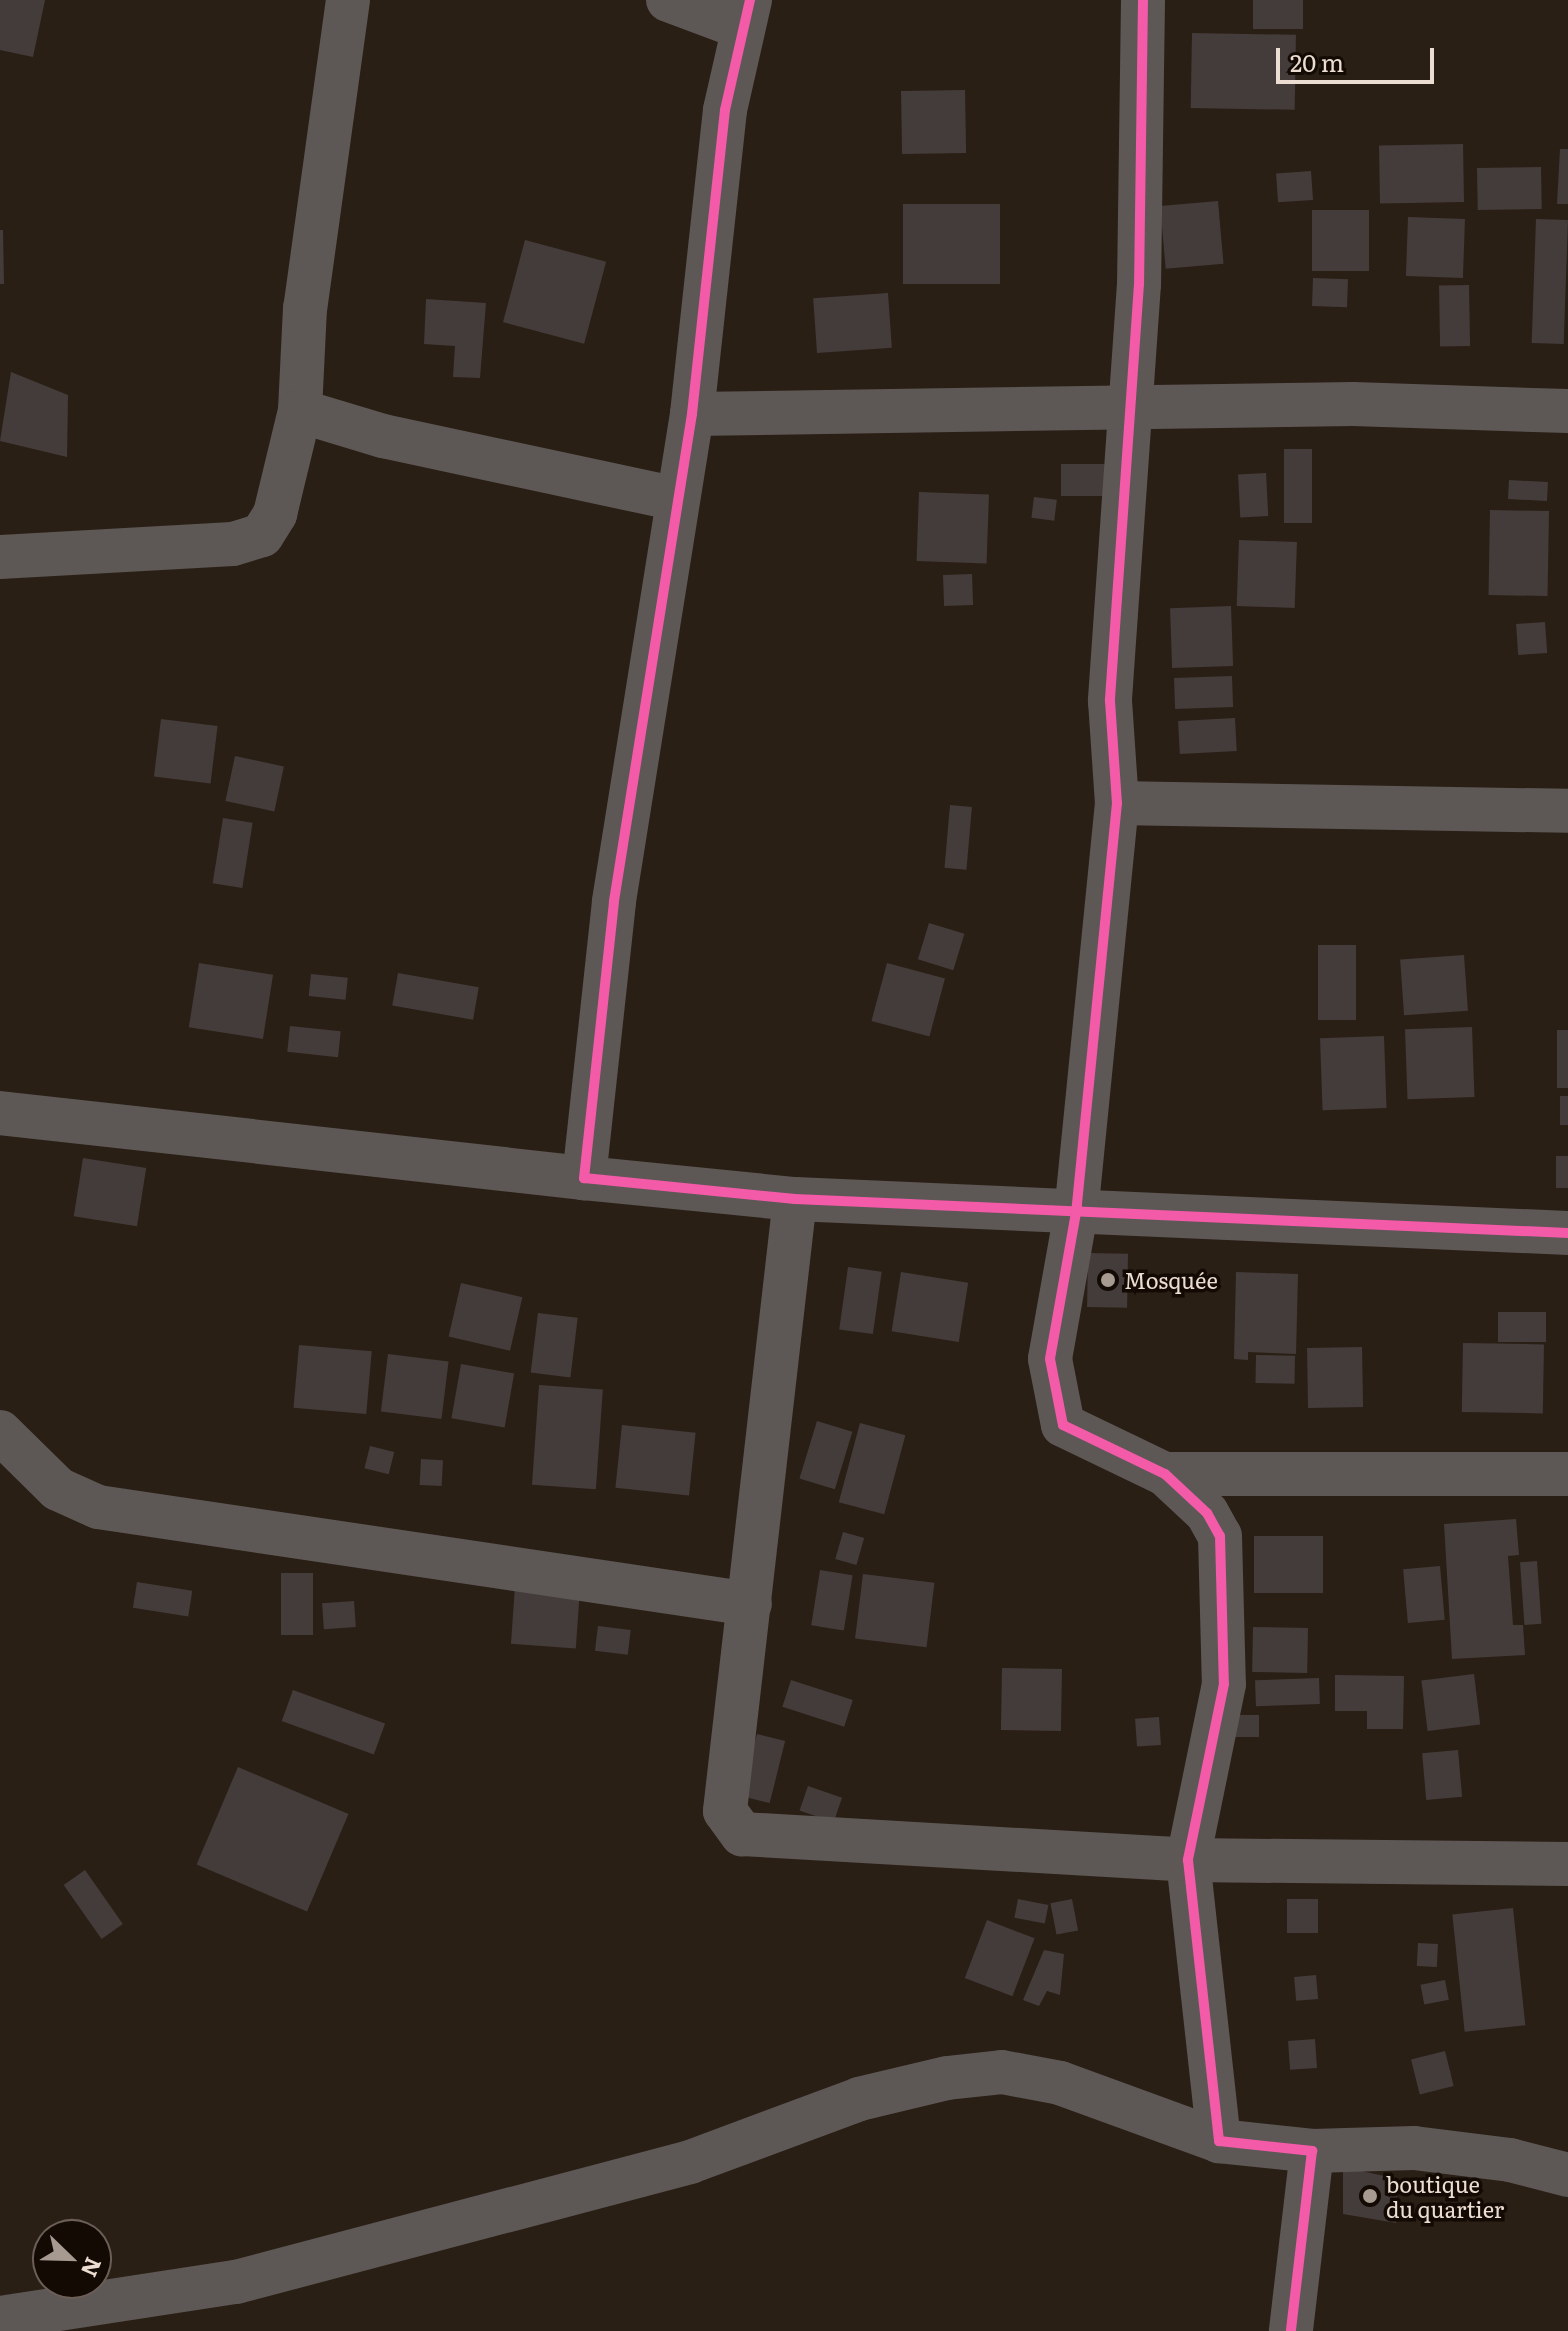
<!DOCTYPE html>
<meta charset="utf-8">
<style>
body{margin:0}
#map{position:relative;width:1568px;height:2331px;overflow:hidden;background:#2a1f15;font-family:Literata,serif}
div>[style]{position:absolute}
.building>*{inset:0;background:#443c3b;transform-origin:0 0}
.minor>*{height:44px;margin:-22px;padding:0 22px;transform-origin:22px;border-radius:22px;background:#5d5756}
.cycleway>*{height:10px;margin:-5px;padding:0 5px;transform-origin:5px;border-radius:5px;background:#f35aa7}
.dots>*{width:22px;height:22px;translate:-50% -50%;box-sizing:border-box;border:4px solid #140a04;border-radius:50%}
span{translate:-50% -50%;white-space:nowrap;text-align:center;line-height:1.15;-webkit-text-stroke:7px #140a04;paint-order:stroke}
.poi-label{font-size:22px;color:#ebddd2}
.left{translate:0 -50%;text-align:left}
.north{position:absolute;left:32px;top:2219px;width:80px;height:80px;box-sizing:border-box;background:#140a04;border:2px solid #6a5e56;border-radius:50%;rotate:113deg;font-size:22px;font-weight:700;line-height:32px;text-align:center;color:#ebddd2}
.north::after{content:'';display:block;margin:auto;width:28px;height:36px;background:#a79a90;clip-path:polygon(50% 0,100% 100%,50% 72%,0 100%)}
.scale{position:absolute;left:1276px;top:48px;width:158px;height:36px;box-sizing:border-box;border:4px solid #ebddd2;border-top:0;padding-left:10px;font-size:24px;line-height:28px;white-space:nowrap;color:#ebddd2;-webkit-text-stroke:6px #140a04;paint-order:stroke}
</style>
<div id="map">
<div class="building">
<i style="clip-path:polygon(0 0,45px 0,33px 57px,0 50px)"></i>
<i style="left:1253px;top:0;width:50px;height:29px"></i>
<i style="left:1192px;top:33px;width:104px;height:75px;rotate:1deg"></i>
<i style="left:965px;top:90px;width:63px;height:64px;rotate:89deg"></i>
<i style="left:1463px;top:144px;width:58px;height:84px;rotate:89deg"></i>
<i style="clip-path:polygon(1560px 149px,1568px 149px,1568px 204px,1557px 204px)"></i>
<i style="left:1541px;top:167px;width:42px;height:64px;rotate:89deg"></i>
<i style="left:1311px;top:171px;width:29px;height:35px;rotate:86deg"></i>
<i style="left:1218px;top:201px;width:63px;height:58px;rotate:85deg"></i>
<i style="left:1000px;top:204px;width:80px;height:97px;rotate:90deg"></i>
<i style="left:1312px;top:210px;width:57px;height:61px"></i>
<i style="left:1408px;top:217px;width:57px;height:59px;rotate:2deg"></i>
<i style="left:1536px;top:219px;width:32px;height:124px;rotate:2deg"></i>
<i style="clip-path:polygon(0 230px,3px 230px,4px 284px,0 284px)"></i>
<i style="left:525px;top:240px;width:84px;height:85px;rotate:15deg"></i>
<i style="left:1313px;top:278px;width:35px;height:28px;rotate:2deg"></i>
<i style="left:1469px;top:285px;width:61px;height:30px;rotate:89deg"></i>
<i style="left:888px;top:293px;width:55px;height:75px;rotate:86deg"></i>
<i style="clip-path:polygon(426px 299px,486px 303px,480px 378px,453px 377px,455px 346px,424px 344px)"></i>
<i style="clip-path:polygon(11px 372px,68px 395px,67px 457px,0 441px)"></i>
<i style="left:1284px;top:449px;width:28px;height:74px"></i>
<i style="left:1061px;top:464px;width:54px;height:32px"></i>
<i style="left:1266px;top:473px;width:43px;height:28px;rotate:87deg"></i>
<i style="left:1509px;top:480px;width:39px;height:19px;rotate:3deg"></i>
<i style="left:919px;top:492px;width:70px;height:69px;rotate:2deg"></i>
<i style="left:1034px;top:497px;width:23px;height:21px;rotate:7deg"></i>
<i style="left:1490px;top:510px;width:59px;height:85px;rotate:1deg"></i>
<i style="left:1239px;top:540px;width:58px;height:66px;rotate:2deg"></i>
<i style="left:972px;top:574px;width:31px;height:29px;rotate:88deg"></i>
<i style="left:1231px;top:606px;width:60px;height:61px;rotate:88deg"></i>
<i style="left:1545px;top:622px;width:31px;height:29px;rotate:86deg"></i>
<i style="left:1232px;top:676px;width:31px;height:58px;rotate:88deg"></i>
<i style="left:1235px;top:718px;width:33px;height:57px;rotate:87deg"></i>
<i style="left:161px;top:719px;width:57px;height:58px;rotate:7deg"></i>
<i style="left:235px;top:756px;width:50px;height:46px;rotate:12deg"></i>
<i style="left:950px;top:805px;width:22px;height:63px;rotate:5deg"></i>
<i style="left:223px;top:818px;width:30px;height:66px;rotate:9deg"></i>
<i style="left:929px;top:923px;width:37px;height:38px;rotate:17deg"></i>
<i style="left:1318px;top:945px;width:38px;height:75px"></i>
<i style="left:1464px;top:955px;width:56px;height:64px;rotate:86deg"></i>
<i style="left:199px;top:963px;width:75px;height:65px;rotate:9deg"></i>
<i style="left:887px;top:963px;width:60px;height:60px;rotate:15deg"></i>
<i style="left:398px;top:973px;width:82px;height:33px;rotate:10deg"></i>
<i style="left:311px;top:974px;width:37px;height:22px;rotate:6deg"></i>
<i style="left:290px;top:1026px;width:51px;height:26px;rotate:6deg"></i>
<i style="left:1472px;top:1027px;width:70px;height:67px;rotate:88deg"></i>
<i style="left:1557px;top:1030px;width:11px;height:58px"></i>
<i style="left:1384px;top:1036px;width:72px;height:64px;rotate:88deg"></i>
<i style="left:1560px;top:1096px;width:8px;height:29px"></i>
<i style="left:1556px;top:1156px;width:12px;height:32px"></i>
<i style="left:83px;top:1158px;width:64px;height:59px;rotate:9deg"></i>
<i style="left:1088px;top:1253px;width:40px;height:54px;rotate:1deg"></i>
<i style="left:848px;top:1267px;width:34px;height:63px;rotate:8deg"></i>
<i style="left:901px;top:1272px;width:68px;height:60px;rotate:9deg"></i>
<i style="clip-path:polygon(1236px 1272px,1298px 1274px,1296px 1354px,1248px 1352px,1248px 1360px,1234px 1359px)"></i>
<i style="left:461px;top:1283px;width:63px;height:55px;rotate:13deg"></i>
<i style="left:1498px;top:1312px;width:48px;height:30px"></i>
<i style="left:538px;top:1313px;width:40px;height:60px;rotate:7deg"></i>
<i style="left:1463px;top:1343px;width:81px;height:69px;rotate:1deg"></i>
<i style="left:299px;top:1345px;width:73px;height:63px;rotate:5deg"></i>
<i style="left:1362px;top:1347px;width:60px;height:55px;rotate:89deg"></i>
<i style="left:388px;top:1354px;width:61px;height:58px;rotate:7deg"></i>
<i style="left:1256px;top:1355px;width:39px;height:28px;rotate:1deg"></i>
<i style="left:461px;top:1364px;width:54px;height:55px;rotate:10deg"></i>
<i style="left:539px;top:1385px;width:64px;height:100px;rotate:4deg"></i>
<i style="left:817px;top:1421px;width:37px;height:60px;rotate:17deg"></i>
<i style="left:860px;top:1423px;width:47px;height:82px;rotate:15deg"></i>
<i style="left:622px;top:1425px;width:74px;height:63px;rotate:6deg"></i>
<i style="left:370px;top:1446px;width:25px;height:23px;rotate:14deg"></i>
<i style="left:421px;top:1459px;width:22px;height:26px;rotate:3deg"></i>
<i style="clip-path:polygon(1516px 1519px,1519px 1555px,1508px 1556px,1513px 1625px,1523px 1625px,1525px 1655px,1452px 1659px,1444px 1524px)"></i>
<i style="left:843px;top:1532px;width:22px;height:28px;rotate:16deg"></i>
<i style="left:1323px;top:1536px;width:57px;height:69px;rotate:90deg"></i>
<i style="left:1537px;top:1561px;width:63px;height:17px;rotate:86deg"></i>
<i style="left:1440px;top:1566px;width:54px;height:37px;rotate:85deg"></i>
<i style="left:820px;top:1570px;width:33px;height:56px;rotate:9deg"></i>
<i style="left:313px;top:1573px;width:62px;height:32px;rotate:90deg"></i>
<i style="left:863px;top:1574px;width:72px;height:65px;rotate:7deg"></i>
<i style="left:137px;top:1582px;width:56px;height:26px;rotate:9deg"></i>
<i style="left:515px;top:1586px;width:65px;height:58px;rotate:4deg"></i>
<i style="left:354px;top:1601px;width:26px;height:32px;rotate:86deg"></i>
<i style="left:598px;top:1626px;width:33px;height:25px;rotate:7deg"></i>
<i style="left:1253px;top:1627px;width:55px;height:45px;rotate:1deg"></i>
<i style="left:1002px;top:1668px;width:60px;height:62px;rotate:1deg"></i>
<i style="left:1474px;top:1674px;width:51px;height:53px;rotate:83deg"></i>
<i style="clip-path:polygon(1335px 1675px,1404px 1676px,1403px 1729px,1367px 1729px,1367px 1711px,1335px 1711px)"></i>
<i style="left:1319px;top:1678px;width:26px;height:64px;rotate:88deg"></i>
<i style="left:791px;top:1680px;width:65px;height:28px;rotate:18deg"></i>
<i style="left:293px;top:1690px;width:98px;height:33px;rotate:20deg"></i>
<i style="left:1234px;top:1715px;width:25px;height:22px"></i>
<i style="left:1159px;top:1717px;width:28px;height:24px;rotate:86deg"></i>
<i style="left:757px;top:1734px;width:29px;height:64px;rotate:14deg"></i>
<i style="left:1458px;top:1750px;width:47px;height:36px;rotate:85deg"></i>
<i style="left:238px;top:1767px;width:120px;height:106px;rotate:23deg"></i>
<i style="left:808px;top:1786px;width:36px;height:26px;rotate:19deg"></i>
<i style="left:85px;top:1870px;width:66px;height:26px;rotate:55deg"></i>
<i style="left:1018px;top:1899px;width:31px;height:19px;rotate:11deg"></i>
<i style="left:1072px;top:1899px;width:32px;height:22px;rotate:79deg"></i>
<i style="left:1287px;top:1899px;width:31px;height:34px"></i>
<i style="left:1513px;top:1908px;width:118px;height:61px;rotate:84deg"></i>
<i style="left:987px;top:1920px;width:51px;height:62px;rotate:21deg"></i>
<i style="left:1418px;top:1943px;width:20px;height:23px;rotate:3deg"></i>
<i style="clip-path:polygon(1044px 1950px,1064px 1954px,1060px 1995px,1047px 1991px,1039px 2006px,1023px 2000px)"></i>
<i style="left:1316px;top:1975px;width:24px;height:22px;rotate:85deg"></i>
<i style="left:1445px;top:1980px;width:20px;height:25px;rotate:79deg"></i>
<i style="left:1315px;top:2039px;width:29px;height:27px;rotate:86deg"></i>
<i style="left:1445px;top:2051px;width:36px;height:35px;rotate:76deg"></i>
<i style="clip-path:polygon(1343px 2167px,1398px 2179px,1396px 2223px,1343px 2214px)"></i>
</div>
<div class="minor">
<i style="left:348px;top:0;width:311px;rotate:97.9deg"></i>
<i style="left:305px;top:308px;width:103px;rotate:92.8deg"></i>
<i style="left:300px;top:411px;width:87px;rotate:16.8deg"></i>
<i style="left:383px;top:436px;width:301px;rotate:12.1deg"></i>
<i style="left:668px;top:0;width:80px;rotate:20.5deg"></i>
<i style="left:750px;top:0;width:113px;rotate:102.8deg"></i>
<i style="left:725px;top:110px;width:306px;rotate:96.2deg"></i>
<i style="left:692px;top:414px;width:494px;rotate:99.1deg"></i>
<i style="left:614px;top:902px;width:278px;rotate:96.2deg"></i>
<i style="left:584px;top:1178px;width:212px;rotate:5.7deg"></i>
<i style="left:795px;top:1199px;width:774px;rotate:2.52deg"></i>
<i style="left:1143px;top:0;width:284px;rotate:90.8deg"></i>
<i style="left:1139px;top:284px;width:418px;rotate:94deg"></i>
<i style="left:1110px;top:701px;width:102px;rotate:86.1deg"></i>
<i style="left:1117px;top:803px;width:406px;rotate:95.7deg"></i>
<i style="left:1077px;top:1207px;width:154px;rotate:100.1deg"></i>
<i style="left:1050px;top:1359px;width:67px;rotate:78.9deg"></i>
<i style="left:1063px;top:1425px;width:113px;rotate:25.7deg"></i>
<i style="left:1165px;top:1474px;width:57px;rotate:42.9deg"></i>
<i style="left:1207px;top:1513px;width:26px;rotate:61deg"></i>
<i style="left:1220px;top:1536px;width:148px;rotate:88.5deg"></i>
<i style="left:1224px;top:1684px;width:180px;rotate:101.6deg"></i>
<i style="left:1188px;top:1860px;width:283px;rotate:83.7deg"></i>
<i style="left:1219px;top:2141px;width:94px;rotate:6.1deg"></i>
<i style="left:1312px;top:2151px;width:181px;rotate:96.7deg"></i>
<i style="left:692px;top:414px;width:661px;rotate:-0.87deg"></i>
<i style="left:1353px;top:404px;width:215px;rotate:1.9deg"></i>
<i style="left:0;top:557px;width:233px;rotate:-3.2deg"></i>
<i style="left:233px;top:544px;width:30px;rotate:-17deg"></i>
<i style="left:262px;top:535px;width:25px;rotate:-58deg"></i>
<i style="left:275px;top:514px;width:106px;rotate:-76.4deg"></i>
<i style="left:1117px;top:803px;width:451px;rotate:1deg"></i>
<i style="left:0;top:1113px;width:588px;rotate:6.35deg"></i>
<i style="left:795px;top:1199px;width:616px;rotate:96.53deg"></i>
<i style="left:725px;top:1811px;width:29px;rotate:54deg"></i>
<i style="left:742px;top:1834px;width:447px;rotate:3.3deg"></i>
<i style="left:1188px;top:1860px;width:380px;rotate:0.6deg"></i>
<i style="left:0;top:1432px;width:81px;rotate:44.5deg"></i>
<i style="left:58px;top:1489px;width:44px;rotate:24.2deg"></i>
<i style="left:98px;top:1507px;width:659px;rotate:8.46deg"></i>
<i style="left:1165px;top:1474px;width:403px"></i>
<i style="left:1312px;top:2151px;width:102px;rotate:-1.7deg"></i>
<i style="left:1414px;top:2148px;width:97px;rotate:7.1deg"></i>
<i style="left:1510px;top:2160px;width:60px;rotate:14.5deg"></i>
<i style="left:0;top:2318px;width:239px;rotate:-8.7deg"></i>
<i style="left:236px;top:2282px;width:470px;rotate:-14.8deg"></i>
<i style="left:690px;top:2162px;width:180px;rotate:-20.4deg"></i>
<i style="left:859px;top:2099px;width:90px;rotate:-13.4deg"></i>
<i style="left:947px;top:2078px;width:55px;rotate:-6.2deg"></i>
<i style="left:1002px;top:2072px;width:59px;rotate:10.7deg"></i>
<i style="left:1060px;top:2083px;width:169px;rotate:20deg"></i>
</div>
<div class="cycleway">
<i style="left:750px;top:0;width:113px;rotate:102.8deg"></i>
<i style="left:725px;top:110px;width:306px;rotate:96.2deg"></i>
<i style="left:692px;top:414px;width:494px;rotate:99.1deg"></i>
<i style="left:614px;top:902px;width:278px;rotate:96.2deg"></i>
<i style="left:584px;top:1178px;width:212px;rotate:5.7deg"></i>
<i style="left:795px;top:1199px;width:774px;rotate:2.52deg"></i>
<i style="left:1143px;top:0;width:284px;rotate:90.8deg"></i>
<i style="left:1139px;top:284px;width:418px;rotate:94deg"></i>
<i style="left:1110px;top:701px;width:102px;rotate:86.1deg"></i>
<i style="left:1117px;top:803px;width:406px;rotate:95.7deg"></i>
<i style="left:1077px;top:1207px;width:154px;rotate:100.1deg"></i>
<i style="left:1050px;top:1359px;width:67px;rotate:78.9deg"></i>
<i style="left:1063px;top:1425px;width:113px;rotate:25.7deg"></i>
<i style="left:1165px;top:1474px;width:57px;rotate:42.9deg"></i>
<i style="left:1207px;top:1513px;width:26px;rotate:61deg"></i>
<i style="left:1220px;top:1536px;width:148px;rotate:88.5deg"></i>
<i style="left:1224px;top:1684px;width:180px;rotate:101.6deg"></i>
<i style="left:1188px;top:1860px;width:283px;rotate:83.7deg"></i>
<i style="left:1219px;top:2141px;width:94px;rotate:6.1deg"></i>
<i style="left:1312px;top:2151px;width:181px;rotate:96.7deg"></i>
</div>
<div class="dots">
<i style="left:1108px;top:1280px;background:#a79a90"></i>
<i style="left:1370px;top:2196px;background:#a79a90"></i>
</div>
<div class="poi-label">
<span class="left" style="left:1124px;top:1280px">Mosquée</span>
<span class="left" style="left:1386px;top:2196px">boutique<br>du quartier</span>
</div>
<div class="north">N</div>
<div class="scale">20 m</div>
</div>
